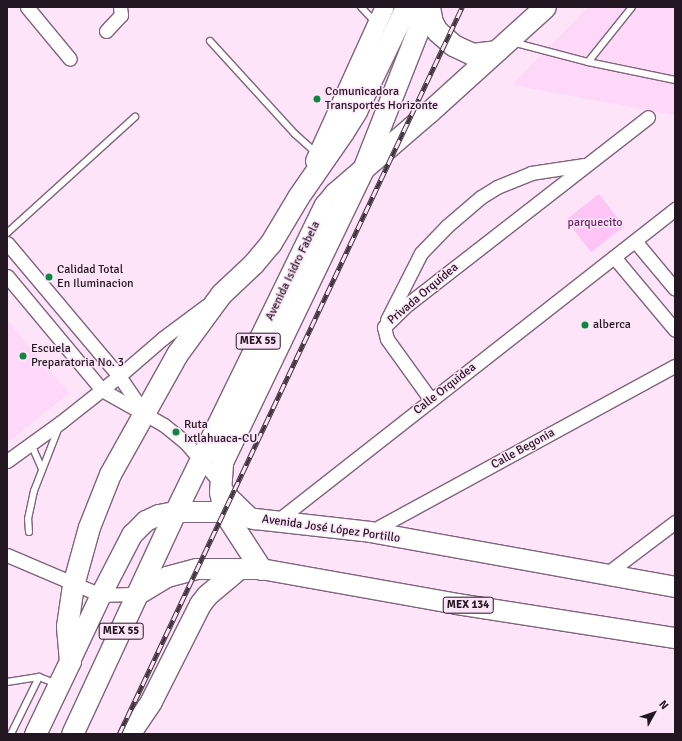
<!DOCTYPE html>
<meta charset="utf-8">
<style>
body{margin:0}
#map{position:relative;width:682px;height:741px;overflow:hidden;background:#fde4f9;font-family:Signika,sans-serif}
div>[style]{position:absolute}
.built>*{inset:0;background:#fed8f9}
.green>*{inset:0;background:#fdc5f6;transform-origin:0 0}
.roads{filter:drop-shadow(1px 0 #7f647c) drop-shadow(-1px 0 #7f647c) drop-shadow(0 1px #7f647c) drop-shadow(0 -1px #7f647c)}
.service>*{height:6px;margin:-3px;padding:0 3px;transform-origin:3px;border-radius:3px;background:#fff}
.minor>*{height:13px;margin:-6.5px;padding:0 6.5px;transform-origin:6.5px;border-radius:6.5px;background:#fff}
.secondary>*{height:18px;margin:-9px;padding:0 9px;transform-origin:9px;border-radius:9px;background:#fff}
.primary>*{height:20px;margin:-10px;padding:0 10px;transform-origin:10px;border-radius:10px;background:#fff}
.trunk>*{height:21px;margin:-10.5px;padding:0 10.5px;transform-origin:10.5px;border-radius:10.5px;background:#fff}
.rail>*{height:4.5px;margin-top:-2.25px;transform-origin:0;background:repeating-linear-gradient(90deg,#fde4f9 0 9px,#41343f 0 18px);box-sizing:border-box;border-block:1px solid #41343f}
.dots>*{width:11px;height:11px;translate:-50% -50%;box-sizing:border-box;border:2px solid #fde4f9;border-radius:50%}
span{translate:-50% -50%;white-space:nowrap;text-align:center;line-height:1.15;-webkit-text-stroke:3px #fde4f9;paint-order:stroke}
.shield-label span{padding:1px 3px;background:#fde4f9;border:1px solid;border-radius:3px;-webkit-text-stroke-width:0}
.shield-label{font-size:11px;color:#221720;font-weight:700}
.poi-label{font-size:12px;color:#221720}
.left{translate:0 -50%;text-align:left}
.park-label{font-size:12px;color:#692964}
.street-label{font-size:12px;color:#221720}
.frame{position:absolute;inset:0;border:8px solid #221720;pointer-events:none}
.north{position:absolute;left:634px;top:693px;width:40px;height:40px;-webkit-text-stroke:3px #fde4f9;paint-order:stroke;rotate:50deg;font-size:11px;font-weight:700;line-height:16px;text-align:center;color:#221720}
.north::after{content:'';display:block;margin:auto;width:14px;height:18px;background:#221720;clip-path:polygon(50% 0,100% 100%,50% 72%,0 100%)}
</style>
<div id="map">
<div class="built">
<i style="clip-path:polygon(588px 7px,675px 7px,675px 115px,512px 85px)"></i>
<i style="clip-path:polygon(7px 320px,69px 393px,7px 443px)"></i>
</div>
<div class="green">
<i style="left:599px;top:194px;width:41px;height:42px;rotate:52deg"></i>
</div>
<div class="roads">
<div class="service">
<i style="left:361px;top:7px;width:21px;rotate:47deg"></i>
<i style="left:210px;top:41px;width:126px;rotate:47.6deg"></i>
<i style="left:295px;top:134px;width:30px;rotate:42deg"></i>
<i style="left:512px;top:42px;width:79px;rotate:14.7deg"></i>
<i style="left:588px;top:62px;width:89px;rotate:11.7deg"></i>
<i style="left:588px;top:62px;width:70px;rotate:-51.3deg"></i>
<i style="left:7px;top:233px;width:173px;rotate:-42.2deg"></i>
<i style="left:31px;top:444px;width:27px;rotate:66deg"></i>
<i style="left:29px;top:532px;width:13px;rotate:-94deg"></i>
<i style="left:28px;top:519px;width:29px;rotate:-78deg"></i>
<i style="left:34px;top:491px;width:69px;rotate:-68.7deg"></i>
<i style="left:7px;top:682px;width:32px;rotate:-9deg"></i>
<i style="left:39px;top:677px;width:17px;rotate:21deg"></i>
<i style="left:11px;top:734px;width:64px;rotate:-63.8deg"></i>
</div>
<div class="minor">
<i style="left:27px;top:7px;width:67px;rotate:50.4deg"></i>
<i style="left:106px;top:31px;width:22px;rotate:-47deg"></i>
<i style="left:121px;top:15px;width:8px;rotate:-97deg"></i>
<i style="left:635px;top:241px;width:62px;rotate:50.2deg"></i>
<i style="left:7px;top:243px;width:174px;rotate:49.9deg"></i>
<i style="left:119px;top:376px;width:42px;rotate:55.6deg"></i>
<i style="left:614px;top:257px;width:95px;rotate:50.1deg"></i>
<i style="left:7px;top:276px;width:148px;rotate:50.2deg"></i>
<i style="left:102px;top:390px;width:71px;rotate:29.4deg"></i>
<i style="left:164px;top:425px;width:28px;rotate:39deg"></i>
<i style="left:186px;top:443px;width:69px;rotate:49.1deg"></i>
<i style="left:231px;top:495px;width:33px;rotate:44deg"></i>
<i style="left:387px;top:320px;width:75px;rotate:-63.1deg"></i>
<i style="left:421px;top:253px;width:37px;rotate:-46deg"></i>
<i style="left:447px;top:226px;width:45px;rotate:-40.5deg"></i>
<i style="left:481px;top:197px;width:19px;rotate:-32deg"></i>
<i style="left:497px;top:187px;width:37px;rotate:-22deg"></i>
<i style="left:531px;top:173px;width:54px;rotate:-8.6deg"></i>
<i style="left:384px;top:327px;width:33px;rotate:-44deg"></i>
<i style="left:408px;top:304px;width:304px;rotate:-37.9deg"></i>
<i style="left:384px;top:327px;width:12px;rotate:76deg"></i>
<i style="left:387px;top:339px;width:75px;rotate:54.2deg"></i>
<i style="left:7px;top:461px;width:67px;rotate:-35.8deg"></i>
<i style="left:61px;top:422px;width:74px;rotate:-38.4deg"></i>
<i style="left:119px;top:376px;width:58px;rotate:-40.8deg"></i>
<i style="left:163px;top:338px;width:54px;rotate:-36.7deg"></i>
<i style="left:277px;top:521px;width:506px;rotate:-38.09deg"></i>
<i style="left:370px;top:532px;width:347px;rotate:-28.6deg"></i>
<i style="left:7px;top:555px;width:102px;rotate:23.1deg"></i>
<i style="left:101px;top:595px;width:38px;rotate:-2deg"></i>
<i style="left:605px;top:575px;width:88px;rotate:-37.1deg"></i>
</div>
<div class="secondary">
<i style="left:315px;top:161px;width:169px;rotate:-65.6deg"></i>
</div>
<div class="primary">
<i style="left:139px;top:594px;width:33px;rotate:-31deg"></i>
<i style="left:167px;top:577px;width:31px;rotate:-15deg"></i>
<i style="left:197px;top:569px;width:64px"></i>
<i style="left:261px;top:569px;width:199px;rotate:10.1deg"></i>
<i style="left:457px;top:604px;width:221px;rotate:8.9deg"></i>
<i style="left:70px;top:661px;width:73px;rotate:-64.8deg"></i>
<i style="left:101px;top:595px;width:68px;rotate:-62.7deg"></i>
<i style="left:132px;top:535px;width:20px;rotate:-45deg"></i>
<i style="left:146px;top:521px;width:14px;rotate:-25deg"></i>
<i style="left:159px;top:515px;width:16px;rotate:-11deg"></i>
<i style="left:175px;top:512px;width:49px"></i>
<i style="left:224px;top:512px;width:32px;rotate:13deg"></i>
<i style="left:255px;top:519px;width:116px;rotate:6.4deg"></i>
<i style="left:370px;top:532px;width:310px;rotate:10.2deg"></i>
</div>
<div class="trunk">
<i style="left:429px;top:7px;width:15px;rotate:79deg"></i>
<i style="left:432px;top:22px;width:10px;rotate:61deg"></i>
<i style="left:437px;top:31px;width:21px;rotate:41deg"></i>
<i style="left:453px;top:45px;width:21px;rotate:25deg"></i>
<i style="left:472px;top:54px;width:24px;rotate:-7deg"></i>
<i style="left:261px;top:569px;width:68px;rotate:-123deg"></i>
<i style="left:224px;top:512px;width:20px;rotate:-101deg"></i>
<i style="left:220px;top:492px;width:30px;rotate:-86deg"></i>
<i style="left:222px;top:462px;width:327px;rotate:-64.3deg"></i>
<i style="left:364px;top:167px;width:172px;rotate:-68.5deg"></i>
<i style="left:35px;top:734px;width:81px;rotate:-64.4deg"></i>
<i style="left:70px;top:661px;width:35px;rotate:-95deg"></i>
<i style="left:67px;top:626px;width:41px;rotate:-81.7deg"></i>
<i style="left:73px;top:585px;width:60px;rotate:-74.6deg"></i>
<i style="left:89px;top:527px;width:57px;rotate:-68.4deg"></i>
<i style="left:110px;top:474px;width:137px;rotate:-60.8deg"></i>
<i style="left:177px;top:354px;width:74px;rotate:-53.7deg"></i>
<i style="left:221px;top:294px;width:44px;rotate:-43.2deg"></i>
<i style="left:253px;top:264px;width:26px;rotate:-50deg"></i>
<i style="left:270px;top:244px;width:55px;rotate:-59.2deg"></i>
<i style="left:298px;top:197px;width:79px;rotate:-55.3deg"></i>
<i style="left:343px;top:132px;width:25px;rotate:-58deg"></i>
<i style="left:356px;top:111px;width:115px;rotate:-64.3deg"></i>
<i style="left:72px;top:734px;width:245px;rotate:-65.1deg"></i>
<i style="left:175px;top:512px;width:342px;rotate:-64deg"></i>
<i style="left:325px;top:205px;width:16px;rotate:-50deg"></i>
<i style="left:335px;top:193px;width:124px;rotate:-40.8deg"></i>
<i style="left:429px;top:112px;width:156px;rotate:-42.2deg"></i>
<i style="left:129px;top:734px;width:40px;rotate:-56deg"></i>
<i style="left:151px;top:701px;width:109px;rotate:-63.2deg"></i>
<i style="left:200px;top:604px;width:11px;rotate:-52deg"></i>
<i style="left:207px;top:595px;width:40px;rotate:-40deg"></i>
</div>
</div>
<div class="rail">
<i style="left:119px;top:734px;width:804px;rotate:-64.74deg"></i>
</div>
<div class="dots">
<i style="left:317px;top:99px;background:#0e8640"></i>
<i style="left:49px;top:277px;background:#0e8640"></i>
<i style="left:585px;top:325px;background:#0e8640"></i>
<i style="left:23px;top:356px;background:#0e8640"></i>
<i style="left:176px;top:432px;background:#0e8640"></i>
</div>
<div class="shield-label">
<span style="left:258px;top:341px">MEX 55</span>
<span style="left:468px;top:605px">MEX 134</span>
<span style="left:121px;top:631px">MEX 55</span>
</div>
<div class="poi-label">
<span class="left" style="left:325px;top:99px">Comunicadora<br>Transportes Horizonte</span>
<span class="left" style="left:57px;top:277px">Calidad Total<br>En Iluminacion</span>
<span class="left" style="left:593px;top:325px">alberca</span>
<span class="left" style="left:31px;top:356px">Escuela<br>Preparatoria No. 3</span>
<span class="left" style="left:184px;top:432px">Ruta<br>Ixtlahuaca-CU</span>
</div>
<div class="park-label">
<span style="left:595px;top:223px">parquecito</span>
</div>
<div class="street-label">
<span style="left:293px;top:271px;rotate:-64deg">Avenida Isidro Fabela</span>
<span style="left:423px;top:294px;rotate:-40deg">Privada Orquídea</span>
<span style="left:445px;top:389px;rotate:-38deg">Calle Orquidea</span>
<span style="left:523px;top:449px;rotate:-29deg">Calle Begonia</span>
<span style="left:331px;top:529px;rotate:8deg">Avenida José López Portillo</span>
</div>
<div class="frame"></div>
<div class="north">N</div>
</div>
